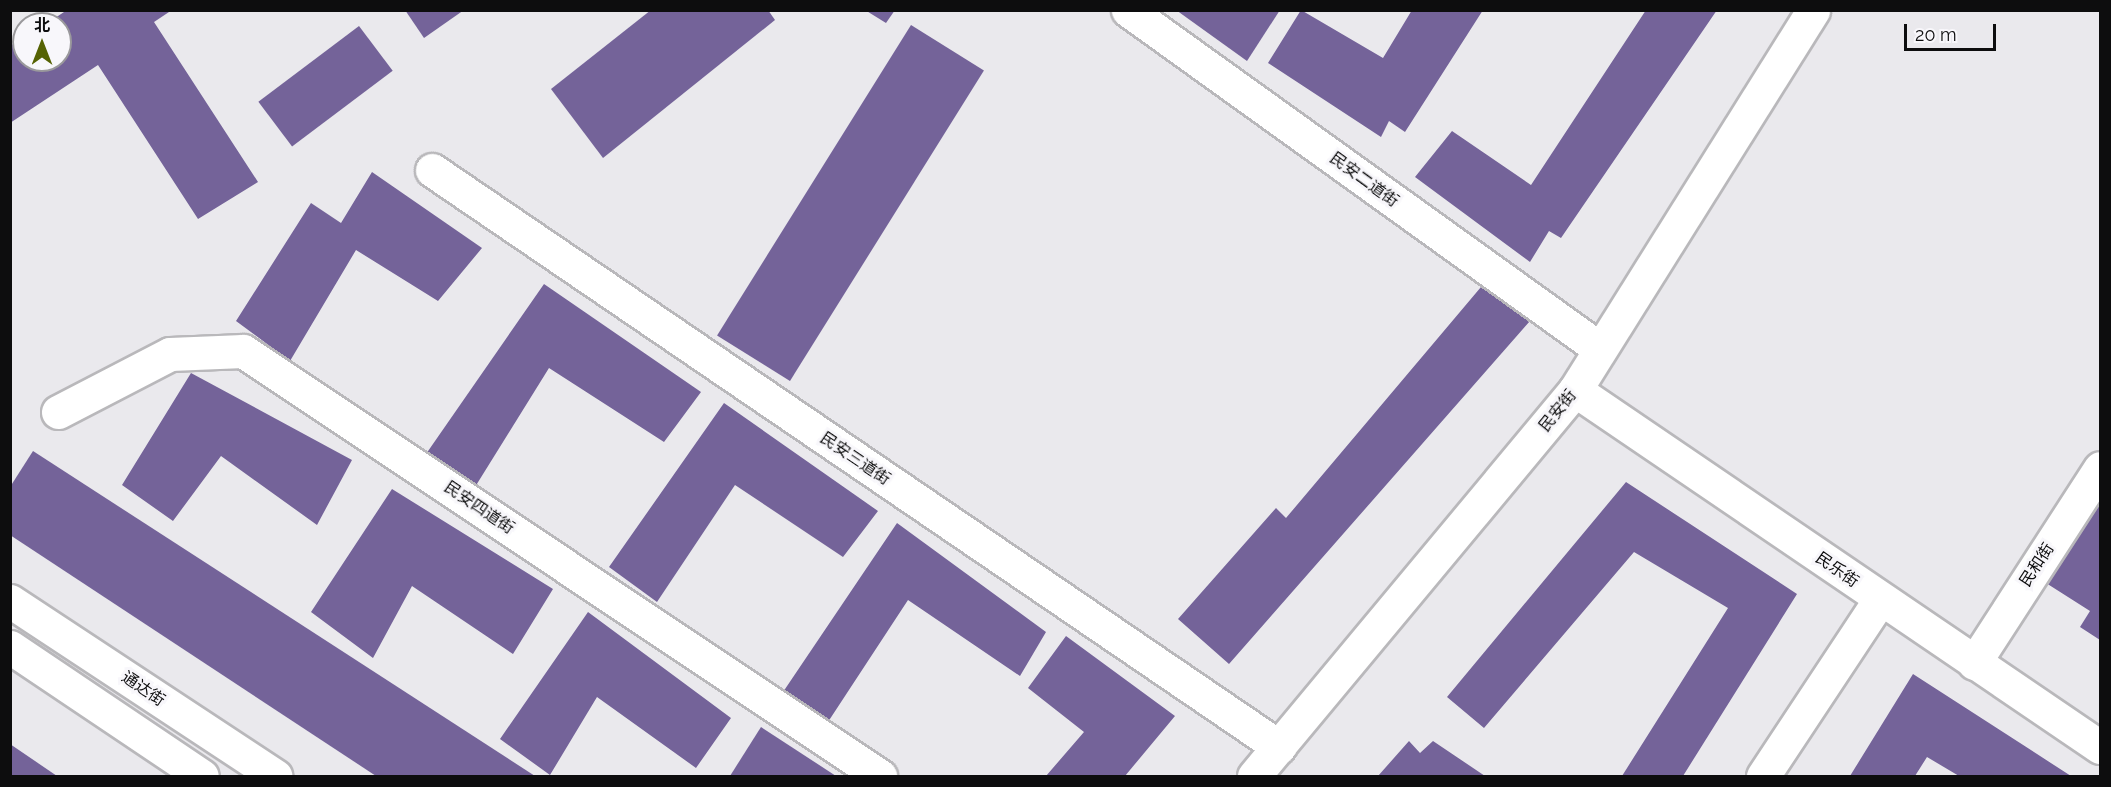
<!DOCTYPE html>
<meta charset="utf-8">
<style>
body{margin:0}
#map{position:relative;width:2111px;height:787px;overflow:hidden;background:#eae9ed;font-family:Raleway,"Noto Sans SC",sans-serif}
div>[style]{position:absolute}
.building>*{inset:0;background:#746399;transform-origin:0 0}
.roads{filter:drop-shadow(2px 0 #b9b8bb) drop-shadow(-2px 0 #b9b8bb) drop-shadow(0 2px #b9b8bb) drop-shadow(0 -2px #b9b8bb)}
.secondary>*{height:33px;margin:-16.5px;padding:0 16.5px;transform-origin:16.5px;border-radius:16.5px;background:#fff}
span{translate:-50% -50%;white-space:nowrap;text-align:center;line-height:1.15;-webkit-text-stroke:6px #f8f7fb;paint-order:stroke}
.street-label{font-size:16px;color:#0d0d0e}
.frame{position:absolute;inset:0;border:12px solid #0d0d0e;pointer-events:none}
.north{position:absolute;left:12px;top:12px;width:60px;height:60px;box-sizing:border-box;background:#f8f7fb;border:2px solid #9a999c;border-radius:50%;rotate:0deg;font-size:16px;font-weight:700;line-height:24px;text-align:center;color:#0d0d0e}
.north::after{content:'';display:block;margin:auto;width:21px;height:27px;background:#556203;clip-path:polygon(50% 0,100% 100%,50% 72%,0 100%)}
.scale{position:absolute;left:1904px;top:24px;width:92px;height:27px;box-sizing:border-box;border:3px solid #0d0d0e;border-top:0;padding-left:8px;font-size:18px;line-height:21px;white-space:nowrap;color:#0d0d0e;-webkit-text-stroke:4px #f8f7fb;paint-order:stroke}
</style>
<div id="map">
<div class="building">
<i style="clip-path:polygon(67px 10px,172px 10px,154px 22px,258px 182px,198px 219px,98px 65px,10px 123px,10px 46px,24px 37px,24px 60px,60px 60px,60px 24px,46px 24px)"></i>
<i style="clip-path:polygon(405px 10px,464px 10px,424px 38px)"></i>
<i style="clip-path:polygon(651px 10px,768px 10px,775px 20px,603px 158px,551px 89px)"></i>
<i style="clip-path:polygon(865px 10px,895px 10px,886px 23px)"></i>
<i style="clip-path:polygon(1176px 10px,1280px 10px,1247px 61px)"></i>
<i style="clip-path:polygon(1301px 10px,1383px 58px,1412px 10px,1483px 10px,1405px 132px,1389px 121px,1381px 137px,1268px 63px)"></i>
<i style="clip-path:polygon(1646px 10px,1717px 10px,1561px 238px,1549px 231px,1530px 262px,1415px 177px,1452px 131px,1531px 185px)"></i>
<i style="left:911px;top:25px;width:86px;height:366px;rotate:32deg"></i>
<i style="left:359px;top:26px;width:56px;height:126px;rotate:53deg"></i>
<i style="clip-path:polygon(372px 172px,482px 248px,438px 301px,356px 250px,290px 361px,236px 321px,311px 203px,341px 223px)"></i>
<i style="clip-path:polygon(544px 284px,701px 392px,664px 442px,549px 368px,475px 487px,426px 454px)"></i>
<i style="clip-path:polygon(1481px 287px,1530px 321px,1229px 664px,1178px 619px,1276px 508px,1286px 518px)"></i>
<i style="clip-path:polygon(191px 373px,352px 460px,317px 525px,221px 456px,173px 521px,122px 485px)"></i>
<i style="clip-path:polygon(724px 403px,878px 511px,843px 557px,735px 485px,657px 602px,609px 567px)"></i>
<i style="clip-path:polygon(33px 451px,535px 776px,376px 776px,10px 535px,10px 487px)"></i>
<i style="clip-path:polygon(1626px 482px,1797px 594px,1683px 776px,1622px 776px,1728px 608px,1634px 552px,1484px 728px,1447px 697px)"></i>
<i style="clip-path:polygon(392px 489px,553px 589px,513px 654px,412px 586px,373px 658px,311px 612px)"></i>
<i style="clip-path:polygon(2100px 497px,2100px 640px,2080px 627px,2090px 611px,2046px 583px)"></i>
<i style="clip-path:polygon(897px 523px,1046px 632px,1020px 676px,908px 600px,826px 725px,781px 695px)"></i>
<i style="clip-path:polygon(588px 612px,731px 718px,696px 768px,597px 697px,550px 775px,500px 739px)"></i>
<i style="clip-path:polygon(1066px 636px,1175px 716px,1125px 776px,1046px 776px,1084px 732px,1028px 688px)"></i>
<i style="clip-path:polygon(1913px 674px,2071px 776px,1959px 776px,1927px 757px,1915px 776px,1850px 776px)"></i>
<i style="clip-path:polygon(761px 727px,836px 776px,730px 776px)"></i>
<i style="clip-path:polygon(1409px 741px,1420px 753px,1433px 741px,1485px 776px,1378px 776px)"></i>
<i style="clip-path:polygon(10px 744px,57px 776px,10px 776px)"></i>
</div>
<div class="roads">
<div class="secondary">
<i style="left:1128px;top:10px;width:581px;rotate:35.69deg"></i>
<i style="left:432px;top:170px;width:1025px;rotate:34.26deg"></i>
<i style="left:1575px;top:390px;width:635px;rotate:34.22deg"></i>
<i style="left:58px;top:412px;width:126px;rotate:-27.4deg"></i>
<i style="left:170px;top:354px;width:73px;rotate:-2.4deg"></i>
<i style="left:243px;top:351px;width:766px;rotate:33.71deg"></i>
<i style="left:10px;top:601px;width:318px;rotate:33.4deg"></i>
<i style="left:10px;top:647px;width:231px;rotate:33.9deg"></i>
<i style="left:1974px;top:663px;width:232px;rotate:-57.1deg"></i>
<i style="left:1254px;top:776px;width:502px;rotate:-50.25deg"></i>
<i style="left:1575px;top:390px;width:448px;rotate:-57.9deg"></i>
<i style="left:1763px;top:776px;width:212px;rotate:-56.5deg"></i>
</div>
</div>
<div class="street-label">
<span style="left:1364px;top:180px;rotate:36deg">民安二道街</span>
<span style="left:1558px;top:411px;rotate:-51deg">民安街</span>
<span style="left:855px;top:459px;rotate:34deg">民安三道街</span>
<span style="left:479px;top:508px;rotate:34deg">民安四道街</span>
<span style="left:2037px;top:565px;rotate:-57deg">民和街</span>
<span style="left:1837px;top:570px;rotate:35deg">民乐街</span>
<span style="left:143px;top:689px;rotate:34deg">通达街</span>
</div>
<div class="frame"></div>
<div class="north">北</div>
<div class="scale">20 m</div>
</div>
